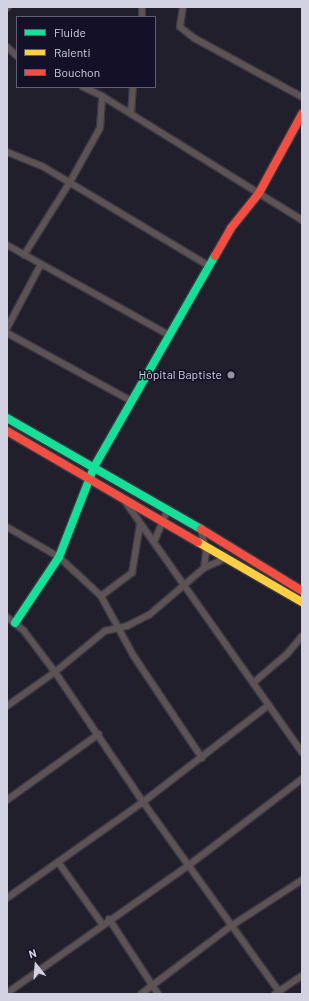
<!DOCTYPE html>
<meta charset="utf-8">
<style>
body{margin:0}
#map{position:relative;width:309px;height:1001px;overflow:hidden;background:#201f2b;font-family:Barlow,sans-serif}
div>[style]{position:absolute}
.roads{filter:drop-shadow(1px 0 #3a3944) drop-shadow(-1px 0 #3a3944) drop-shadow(0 1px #3a3944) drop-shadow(0 -1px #3a3944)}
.street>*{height:6px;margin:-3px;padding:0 3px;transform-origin:3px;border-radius:3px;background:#5d5355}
.fast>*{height:8px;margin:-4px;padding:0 4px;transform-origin:4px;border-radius:4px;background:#16e098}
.slow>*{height:8px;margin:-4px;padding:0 4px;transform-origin:4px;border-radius:4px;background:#ffcf43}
.jam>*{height:8px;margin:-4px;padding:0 4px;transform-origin:4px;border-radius:4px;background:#f24e42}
.dots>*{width:11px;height:11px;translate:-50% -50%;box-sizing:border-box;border:2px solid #141027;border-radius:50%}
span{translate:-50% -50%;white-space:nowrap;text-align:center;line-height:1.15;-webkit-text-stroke:3px #141027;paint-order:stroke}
.poi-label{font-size:12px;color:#d3d2e2}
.right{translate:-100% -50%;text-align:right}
.frame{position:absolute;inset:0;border:8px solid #d3d2e2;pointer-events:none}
.legend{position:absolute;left:16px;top:16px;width:140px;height:72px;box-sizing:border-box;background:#141027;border:1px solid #605e72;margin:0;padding:5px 7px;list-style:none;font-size:12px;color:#d3d2e2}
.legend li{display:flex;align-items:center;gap:8px;height:20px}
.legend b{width:20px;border:1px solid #605e72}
.north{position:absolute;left:16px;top:945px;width:40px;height:40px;-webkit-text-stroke:3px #141027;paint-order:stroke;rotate:343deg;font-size:11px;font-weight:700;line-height:16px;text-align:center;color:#d3d2e2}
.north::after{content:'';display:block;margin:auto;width:14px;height:18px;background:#d3d2e2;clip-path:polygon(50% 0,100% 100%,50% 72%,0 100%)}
</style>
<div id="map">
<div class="roads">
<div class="street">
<i style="left:142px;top:7px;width:10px;rotate:90deg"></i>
<i style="left:183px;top:7px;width:20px;rotate:99deg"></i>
<i style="left:180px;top:27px;width:18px;rotate:38deg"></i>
<i style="left:194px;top:38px;width:123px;rotate:28.6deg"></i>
<i style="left:7px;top:8px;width:1px;rotate:-45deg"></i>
<i style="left:7px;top:47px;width:13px;rotate:42deg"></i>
<i style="left:83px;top:87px;width:21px;rotate:25deg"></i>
<i style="left:102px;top:96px;width:235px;rotate:31.8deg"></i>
<i style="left:131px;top:114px;width:27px;rotate:-86deg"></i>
<i style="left:7px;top:152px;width:38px;rotate:22deg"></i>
<i style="left:42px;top:166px;width:195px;rotate:30.9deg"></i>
<i style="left:7px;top:245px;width:185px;rotate:29.1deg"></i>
<i style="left:24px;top:255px;width:86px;rotate:-57.8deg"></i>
<i style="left:70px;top:182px;width:62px;rotate:-60.9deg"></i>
<i style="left:100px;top:128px;width:32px;rotate:-86deg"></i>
<i style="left:7px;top:328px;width:72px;rotate:-62deg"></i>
<i style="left:7px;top:333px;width:141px;rotate:28.7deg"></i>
<i style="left:124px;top:500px;width:309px;rotate:54.8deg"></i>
<i style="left:7px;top:527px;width:60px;rotate:30deg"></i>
<i style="left:59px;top:557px;width:57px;rotate:42.9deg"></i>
<i style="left:101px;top:596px;width:67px;rotate:61.5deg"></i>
<i style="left:133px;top:655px;width:124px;rotate:56.2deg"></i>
<i style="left:201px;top:530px;width:23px;rotate:77deg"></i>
<i style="left:206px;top:552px;width:16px;rotate:97deg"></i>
<i style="left:154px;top:542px;width:36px;rotate:-67deg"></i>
<i style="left:101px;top:596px;width:39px;rotate:-37deg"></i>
<i style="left:132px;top:573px;width:50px;rotate:-80.7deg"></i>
<i style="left:7px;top:617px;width:22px;rotate:39deg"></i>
<i style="left:24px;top:631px;width:51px;rotate:52.9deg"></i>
<i style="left:55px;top:672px;width:157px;rotate:55.9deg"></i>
<i style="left:143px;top:802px;width:236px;rotate:54.3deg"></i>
<i style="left:253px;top:683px;width:45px;rotate:-40.5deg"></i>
<i style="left:287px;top:654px;width:23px;rotate:-50deg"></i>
<i style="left:7px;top:706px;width:59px;rotate:-35.3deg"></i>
<i style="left:55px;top:672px;width:65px;rotate:-39.4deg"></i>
<i style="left:105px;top:631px;width:23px;rotate:-13deg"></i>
<i style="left:127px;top:626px;width:25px;rotate:-27deg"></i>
<i style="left:149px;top:615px;width:72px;rotate:-40.5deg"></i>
<i style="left:204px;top:568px;width:17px;rotate:-24deg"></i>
<i style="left:220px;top:561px;width:7px;rotate:-45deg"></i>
<i style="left:7px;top:800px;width:113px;rotate:-35.7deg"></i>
<i style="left:58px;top:862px;width:77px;rotate:54.5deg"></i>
<i style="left:7px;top:898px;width:166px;rotate:-35.2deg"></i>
<i style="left:143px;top:802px;width:159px;rotate:-37.6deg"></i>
<i style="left:109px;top:919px;width:90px;rotate:56.8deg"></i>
<i style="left:7px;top:993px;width:223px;rotate:-35.1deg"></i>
<i style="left:189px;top:865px;width:142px;rotate:-37.3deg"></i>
<i style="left:141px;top:994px;width:113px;rotate:-37.1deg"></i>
<i style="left:231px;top:926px;width:85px;rotate:-32.9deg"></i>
<i style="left:275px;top:994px;width:32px;rotate:-34deg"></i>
</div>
<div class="fast">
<i style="left:7px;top:418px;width:224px;rotate:29.8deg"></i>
<i style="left:15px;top:623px;width:79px;rotate:-56.3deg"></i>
<i style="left:59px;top:557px;width:97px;rotate:-68.7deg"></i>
<i style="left:94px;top:467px;width:243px;rotate:-60.2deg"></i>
</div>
<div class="slow">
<i style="left:198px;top:542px;width:120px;rotate:30deg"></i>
</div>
<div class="jam">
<i style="left:215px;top:256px;width:32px;rotate:-60deg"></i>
<i style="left:231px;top:228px;width:45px;rotate:-51.3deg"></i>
<i style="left:259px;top:193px;width:90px;rotate:-61.4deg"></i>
<i style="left:7px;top:431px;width:221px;rotate:30.2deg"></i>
<i style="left:201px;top:529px;width:119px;rotate:31.5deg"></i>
</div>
</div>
<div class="dots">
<i style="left:231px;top:375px;background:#9493a2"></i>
</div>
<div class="poi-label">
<span class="right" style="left:222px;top:375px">Hôpital Baptiste</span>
</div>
<div class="frame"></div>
<ul class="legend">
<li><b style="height:5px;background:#16e098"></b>Fluide</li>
<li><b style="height:5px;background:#ffcf43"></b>Ralenti</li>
<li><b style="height:5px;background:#f24e42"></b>Bouchon</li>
</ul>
<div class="north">N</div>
</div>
